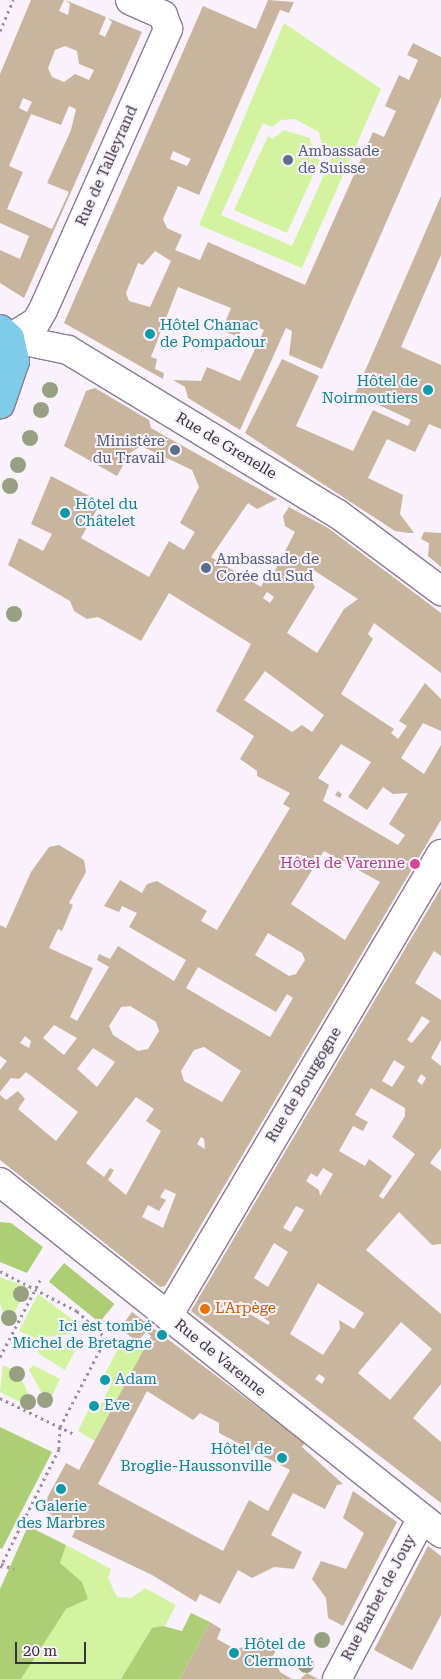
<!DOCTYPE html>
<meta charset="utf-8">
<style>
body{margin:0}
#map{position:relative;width:441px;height:1679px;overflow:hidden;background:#f9f2fd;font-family:"Roboto Serif",serif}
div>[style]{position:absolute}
.green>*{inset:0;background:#d2f3a0}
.forest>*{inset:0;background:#accf75;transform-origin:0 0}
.building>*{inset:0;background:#c9b59d}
.path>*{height:3px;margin-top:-1.5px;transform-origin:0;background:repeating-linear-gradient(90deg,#99929d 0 2.5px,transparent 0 6.5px)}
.roads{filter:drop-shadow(1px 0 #8b7b93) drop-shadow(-1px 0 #8b7b93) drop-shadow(0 1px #8b7b93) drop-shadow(0 -1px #8b7b93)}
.minor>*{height:28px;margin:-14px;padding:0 14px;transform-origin:14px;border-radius:14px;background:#fff}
.major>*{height:28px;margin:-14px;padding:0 14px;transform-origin:14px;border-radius:14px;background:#7eccea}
.trees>*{width:16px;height:16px;margin:-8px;border-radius:50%;background:#97a082}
.dots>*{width:14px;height:14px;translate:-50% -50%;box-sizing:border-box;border:2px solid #f9f2fd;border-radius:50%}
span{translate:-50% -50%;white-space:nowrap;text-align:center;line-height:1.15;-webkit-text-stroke:4px #f9f2fd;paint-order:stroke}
.service-label{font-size:15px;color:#4e5e75}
.left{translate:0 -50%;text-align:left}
.right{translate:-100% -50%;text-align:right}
.street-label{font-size:15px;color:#38313c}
.culture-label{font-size:15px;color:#0d838f}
.hotel-label{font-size:15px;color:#b23c85}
.food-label{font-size:15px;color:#c56008}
.scale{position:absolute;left:15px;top:1642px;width:71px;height:22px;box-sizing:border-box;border:2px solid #38313c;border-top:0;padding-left:6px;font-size:15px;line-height:18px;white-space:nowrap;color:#38313c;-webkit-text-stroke:4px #f9f2fd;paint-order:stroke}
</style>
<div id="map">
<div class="green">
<i style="clip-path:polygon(evenodd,284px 23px,381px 89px,302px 268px,199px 225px,284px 23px,295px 119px,319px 132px,323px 151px,333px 155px,292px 246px,221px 215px,263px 123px,272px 127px,281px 120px,295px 119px)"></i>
<i style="clip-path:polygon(284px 130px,310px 138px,314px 157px,320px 160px,287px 233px,234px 210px,268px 136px,273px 139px)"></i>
<i style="clip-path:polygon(0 1277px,27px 1287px,11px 1320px,6px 1320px,0 1304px)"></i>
<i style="clip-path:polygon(38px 1294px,72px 1319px,76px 1327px,71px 1334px,35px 1338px,19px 1331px)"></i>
<i style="clip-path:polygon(123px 1339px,144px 1349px,95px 1441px,78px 1431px,89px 1409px,97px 1413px,112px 1382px,103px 1378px)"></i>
<i style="clip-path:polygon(78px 1345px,65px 1370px,39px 1354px,38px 1347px)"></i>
<i style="clip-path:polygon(3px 1365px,18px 1372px,33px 1403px,28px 1406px,0 1392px)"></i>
<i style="clip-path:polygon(33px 1365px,60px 1379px,48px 1404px,29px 1370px)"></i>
<i style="clip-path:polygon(66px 1545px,111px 1569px,108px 1578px,117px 1597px,131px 1598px,145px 1588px,176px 1605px,165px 1626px,152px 1629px,121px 1679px,21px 1679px,51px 1629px,66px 1609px,79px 1603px,73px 1575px,60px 1563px)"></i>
</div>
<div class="forest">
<i style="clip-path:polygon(0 1222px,11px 1223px,43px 1247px,27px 1273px,0 1262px)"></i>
<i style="left:64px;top:1263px;width:65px;height:24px;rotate:39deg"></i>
<i style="clip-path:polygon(0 1427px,52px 1452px,2px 1549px,0 1548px)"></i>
<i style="clip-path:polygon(28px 1526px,66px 1545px,60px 1563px,82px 1582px,88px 1599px,66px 1609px,21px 1679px,0 1679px,0 1589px)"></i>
<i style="clip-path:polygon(191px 1613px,210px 1622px,180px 1679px,121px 1679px,152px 1628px,163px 1626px,182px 1631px)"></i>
</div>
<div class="building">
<i style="clip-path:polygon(evenodd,31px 0,64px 0,59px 11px,68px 15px,70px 4px,65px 0,106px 17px,99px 34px,105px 37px,112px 22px,108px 18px,142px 32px,24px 298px,0 283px,0 250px,20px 259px,29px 236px,0 223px,0 74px,31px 0,65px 46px,77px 51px,79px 64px,94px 70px,89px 80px,75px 74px,64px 82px,52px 77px,48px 68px,55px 50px,65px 46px,31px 0,23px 98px,32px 102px,27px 112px,19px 108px,23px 98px,31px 0,69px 106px,76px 109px,71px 130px,47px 183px,69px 192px,52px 229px,7px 209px,23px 172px,9px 166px,31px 114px,61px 125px,69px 106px)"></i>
<i style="clip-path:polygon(evenodd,268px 0,294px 2px,289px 13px,280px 10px,199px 195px,178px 186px,163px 219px,167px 228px,182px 235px,175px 250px,200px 260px,208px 242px,305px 285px,373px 132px,384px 137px,396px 111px,385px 106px,399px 75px,409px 80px,418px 60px,407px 55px,413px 43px,441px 57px,441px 97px,322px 369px,289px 355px,292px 331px,286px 328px,240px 430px,188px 398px,185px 387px,173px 380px,201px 381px,207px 367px,240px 381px,264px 330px,245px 322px,238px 337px,222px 330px,231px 308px,178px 287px,151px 357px,157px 359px,155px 369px,164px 373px,163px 379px,64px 323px,203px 6px,256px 29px,268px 0,173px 151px,191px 159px,187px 166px,170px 159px,173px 151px,268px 0,155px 251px,171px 261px,150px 307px,129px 301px,126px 293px,138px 263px,143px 265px,155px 251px)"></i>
<i style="clip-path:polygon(441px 196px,441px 255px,401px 347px,441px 365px,441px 429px,429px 424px,415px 452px,387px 439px,368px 478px,403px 495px,400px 514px,414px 533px,408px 533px,395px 531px,245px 433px,282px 359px,319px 376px,296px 426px,353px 451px,373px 410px,408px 426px,411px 420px,355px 394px)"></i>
<i style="clip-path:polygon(evenodd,95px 388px,149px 420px,151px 428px,277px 499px,257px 509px,248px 503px,211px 557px,261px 587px,264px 581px,268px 584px,295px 532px,285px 526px,283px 516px,289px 507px,328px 528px,441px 613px,441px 673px,374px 623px,368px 634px,373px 639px,341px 694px,394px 729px,391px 733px,398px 739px,407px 726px,399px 721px,425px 683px,441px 699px,441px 731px,423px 723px,401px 758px,424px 774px,441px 745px,441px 820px,165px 1286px,160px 1287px,0 1160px,0 1095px,6px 1100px,18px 1091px,25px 1099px,18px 1109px,56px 1141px,78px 1112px,26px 1072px,19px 1079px,11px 1078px,0 1092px,0 1070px,7px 1061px,0 1056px,0 925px,6px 928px,31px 872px,49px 847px,59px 845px,84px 860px,86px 872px,69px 903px,73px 905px,62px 931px,58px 929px,49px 948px,93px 968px,70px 1017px,77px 1021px,109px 967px,97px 960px,99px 954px,110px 959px,118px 946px,174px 981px,186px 960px,129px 927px,137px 913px,122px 906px,119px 912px,104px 906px,120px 880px,142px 893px,147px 884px,157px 881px,207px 911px,201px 921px,217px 930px,290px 808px,283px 804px,290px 793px,257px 776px,257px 771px,240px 759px,254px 736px,216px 711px,251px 644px,169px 593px,141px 641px,98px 617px,87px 619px,74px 611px,70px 601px,8px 565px,19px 538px,43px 551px,52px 534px,31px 524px,51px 476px,101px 502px,81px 538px,149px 577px,169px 541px,184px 550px,195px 532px,180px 523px,199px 487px,192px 470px,141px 446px,130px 453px,117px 476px,64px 446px,86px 391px,95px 388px,312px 569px,358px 599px,344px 609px,317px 653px,287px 633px,315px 587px,308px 575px,312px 569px,95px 388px,267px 592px,274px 597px,270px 603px,263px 598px,267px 592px,95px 388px,265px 671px,324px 715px,312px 732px,302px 725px,292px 732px,244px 700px,265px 671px,95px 388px,341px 744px,371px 762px,348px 797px,367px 810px,383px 787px,393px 794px,408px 793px,389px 824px,405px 835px,398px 845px,323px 801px,329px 785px,318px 778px,341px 744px,95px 388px,324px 851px,380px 882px,345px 940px,291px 904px,324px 851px,95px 388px,268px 933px,302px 953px,305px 960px,296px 974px,289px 976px,255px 955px,268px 933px,95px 388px,198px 967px,276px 1012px,287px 994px,293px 998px,270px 1037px,186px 988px,198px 967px,95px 388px,130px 1006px,156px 1022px,159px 1031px,148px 1049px,138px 1051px,113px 1035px,109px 1026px,121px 1007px,130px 1006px,95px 388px,54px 1025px,77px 1038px,64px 1055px,43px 1038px,54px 1025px,95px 388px,25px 1036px,31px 1041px,29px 1048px,20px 1043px,25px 1036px,95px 388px,204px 1047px,241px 1071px,222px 1102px,184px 1081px,181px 1071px,194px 1050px,204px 1047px,95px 388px,93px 1048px,115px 1062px,97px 1087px,77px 1069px,93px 1048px,95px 388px,136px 1097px,154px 1109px,146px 1121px,161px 1131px,126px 1195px,108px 1180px,114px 1170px,110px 1168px,104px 1177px,86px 1163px,136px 1097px,95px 388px,201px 1137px,204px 1139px,205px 1149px,197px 1144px,201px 1137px,95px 388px,165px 1189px,176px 1194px,163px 1228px,142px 1217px,148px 1205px,159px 1211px,166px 1200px,160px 1197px,165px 1189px)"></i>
<i style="clip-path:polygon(424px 532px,441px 533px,441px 567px,428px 556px,429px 543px,421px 539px)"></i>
<i style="clip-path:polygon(338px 791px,342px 794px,340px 798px,335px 795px)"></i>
<i style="clip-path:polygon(evenodd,441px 888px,441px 956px,434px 951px,415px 983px,441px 1000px,441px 1040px,431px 1058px,441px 1066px,441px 1148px,430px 1163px,441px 1171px,441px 1244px,432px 1245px,399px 1212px,366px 1250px,441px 1314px,441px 1384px,413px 1418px,441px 1442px,441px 1503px,191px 1311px,441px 888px,422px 1016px,430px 1021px,412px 1043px,407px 1040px,422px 1016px,441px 888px,394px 1060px,405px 1067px,392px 1087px,382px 1081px,394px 1060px,441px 888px,421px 1074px,426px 1078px,422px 1085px,417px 1081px,421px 1074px,441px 888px,371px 1088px,405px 1108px,405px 1116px,392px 1137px,415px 1154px,383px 1199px,379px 1196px,392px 1176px,369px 1159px,365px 1166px,339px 1151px,353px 1126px,363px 1131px,368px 1122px,355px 1115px,371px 1088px,441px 888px,323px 1168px,333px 1174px,320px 1196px,319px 1190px,306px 1181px,311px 1173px,317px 1177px,323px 1168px,441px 888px,296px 1206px,304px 1210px,291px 1232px,283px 1228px,296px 1206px,441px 888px,274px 1243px,288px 1252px,268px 1287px,254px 1278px,274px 1243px,441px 888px,318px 1283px,364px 1313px,354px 1329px,339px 1320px,340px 1329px,323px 1355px,290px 1334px,318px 1283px,441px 888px,255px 1300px,263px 1305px,257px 1314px,270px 1322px,268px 1325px,237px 1306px,240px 1301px,251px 1307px,255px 1300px,441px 888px,401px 1322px,432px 1349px,390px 1400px,358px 1373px,401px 1322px,441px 888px,319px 1374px,325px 1378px,322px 1384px,315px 1379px,319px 1374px)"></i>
<i style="clip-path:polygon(evenodd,132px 1312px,305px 1443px,302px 1447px,343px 1484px,337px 1485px,325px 1509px,293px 1493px,271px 1535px,302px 1552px,294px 1569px,274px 1567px,252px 1578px,238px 1570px,220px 1604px,200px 1594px,196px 1602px,152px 1575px,72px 1537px,76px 1528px,41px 1509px,66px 1463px,79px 1470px,151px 1336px,146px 1332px,137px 1342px,120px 1328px,132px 1312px,147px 1391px,193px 1420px,200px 1413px,219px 1423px,219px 1433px,290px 1470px,268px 1511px,249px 1500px,223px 1551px,98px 1484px,147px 1391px)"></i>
<i style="clip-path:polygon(353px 1491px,397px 1522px,343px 1626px,328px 1618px,326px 1598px,312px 1579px,321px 1561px,346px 1569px,364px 1533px,343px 1518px)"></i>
<i style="clip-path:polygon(428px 1546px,441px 1556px,441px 1615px,412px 1670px,374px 1650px)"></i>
<i style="clip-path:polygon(210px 1622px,221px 1629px,217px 1639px,235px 1649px,253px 1645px,256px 1639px,276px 1650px,273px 1656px,280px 1672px,292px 1679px,180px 1679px)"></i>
<i style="clip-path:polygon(307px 1673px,318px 1679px,300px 1679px)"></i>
</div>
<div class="path">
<i style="left:0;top:31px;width:34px;rotate:-67deg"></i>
<i style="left:0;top:1271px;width:87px;rotate:27.5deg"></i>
<i style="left:77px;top:1311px;width:40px;rotate:43deg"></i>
<i style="left:106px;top:1338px;width:100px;rotate:117.3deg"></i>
<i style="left:60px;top:1427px;width:22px;rotate:93deg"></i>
<i style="left:59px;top:1449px;width:133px;rotate:116.4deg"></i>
<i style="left:0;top:1357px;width:87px;rotate:-62.5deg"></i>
<i style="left:0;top:1398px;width:82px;rotate:25.9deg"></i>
<i style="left:1px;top:1564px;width:14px;rotate:21deg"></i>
</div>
<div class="roads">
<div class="minor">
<i style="left:10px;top:338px;width:59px;rotate:11.7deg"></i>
<i style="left:68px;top:350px;width:316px;rotate:31.3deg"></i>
<i style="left:338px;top:514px;width:129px;rotate:36.8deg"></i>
<i style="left:10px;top:338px;width:31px;rotate:-32deg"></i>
<i style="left:36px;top:322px;width:14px;rotate:-60deg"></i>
<i style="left:43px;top:310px;width:308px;rotate:-66deg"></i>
<i style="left:168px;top:29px;width:15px;rotate:-110deg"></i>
<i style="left:163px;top:15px;width:36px;rotate:-156deg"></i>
<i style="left:0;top:1182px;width:564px;rotate:38.52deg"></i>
<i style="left:168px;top:1316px;width:537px;rotate:-59.42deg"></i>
<i style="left:337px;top:1679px;width:182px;rotate:-62.2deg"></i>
</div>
<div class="major">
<i style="left:0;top:329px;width:13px;rotate:42deg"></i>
<i style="left:10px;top:338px;width:24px;rotate:78deg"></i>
<i style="left:15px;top:361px;width:46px;rotate:108.8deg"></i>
</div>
</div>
<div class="trees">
<i style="left:50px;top:390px"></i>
<i style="left:41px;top:410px"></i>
<i style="left:30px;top:438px"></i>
<i style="left:18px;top:465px"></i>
<i style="left:10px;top:486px"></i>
<i style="left:14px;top:614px"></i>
<i style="left:21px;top:1294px"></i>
<i style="left:9px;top:1318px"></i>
<i style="left:17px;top:1374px"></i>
<i style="left:45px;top:1400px"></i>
<i style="left:28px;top:1402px"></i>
<i style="left:322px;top:1640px"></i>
<i style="left:306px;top:1665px"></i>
</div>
<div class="dots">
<i style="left:288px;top:160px;background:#5c6f8a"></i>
<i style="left:150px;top:334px;background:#0f9aa8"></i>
<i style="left:428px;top:390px;background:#0f9aa8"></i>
<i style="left:175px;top:450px;background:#5c6f8a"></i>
<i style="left:65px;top:513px;background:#0f9aa8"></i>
<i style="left:206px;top:568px;background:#5c6f8a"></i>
<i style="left:415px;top:864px;background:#d1479c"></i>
<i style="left:205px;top:1309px;background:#e8710a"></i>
<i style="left:162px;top:1335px;background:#0f9aa8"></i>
<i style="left:105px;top:1380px;background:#0f9aa8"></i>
<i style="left:94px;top:1406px;background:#0f9aa8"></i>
<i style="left:282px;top:1458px;background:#0f9aa8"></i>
<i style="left:61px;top:1489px;background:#0f9aa8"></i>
<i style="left:234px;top:1653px;background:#0f9aa8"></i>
</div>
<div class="service-label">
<span class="left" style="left:298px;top:160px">Ambassade<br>de Suisse</span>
<span class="right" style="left:165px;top:450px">Ministère<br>du Travail</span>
<span class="left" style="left:216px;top:568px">Ambassade de<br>Corée du Sud</span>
</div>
<div class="street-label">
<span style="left:107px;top:166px;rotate:-66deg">Rue de Talleyrand</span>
<span style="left:226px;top:446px;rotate:31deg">Rue de Grenelle</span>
<span style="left:304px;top:1085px;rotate:-59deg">Rue de Bourgogne</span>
<span style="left:220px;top:1358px;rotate:39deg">Rue de Varenne</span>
<span style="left:379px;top:1598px;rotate:-62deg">Rue Barbet de Jouy</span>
</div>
<div class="culture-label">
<span class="left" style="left:160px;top:334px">Hôtel Chanac<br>de Pompadour</span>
<span class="right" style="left:418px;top:390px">Hôtel de<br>Noirmoutiers</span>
<span class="left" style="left:75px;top:513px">Hôtel du<br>Châtelet</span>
<span class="right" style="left:152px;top:1335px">Ici est tombé<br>Michel de Bretagne</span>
<span class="left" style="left:115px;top:1380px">Adam</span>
<span class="left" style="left:104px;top:1406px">Eve</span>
<span class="right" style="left:272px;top:1458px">Hôtel de<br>Broglie-Haussonville</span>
<span style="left:61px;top:1515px">Galerie<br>des Marbres</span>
<span class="left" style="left:244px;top:1653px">Hôtel de<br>Clermont</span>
</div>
<div class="hotel-label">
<span class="right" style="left:405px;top:864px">Hôtel de Varenne</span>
</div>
<div class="food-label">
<span class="left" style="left:215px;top:1309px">L'Arpège</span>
</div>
<div class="scale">20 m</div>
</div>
